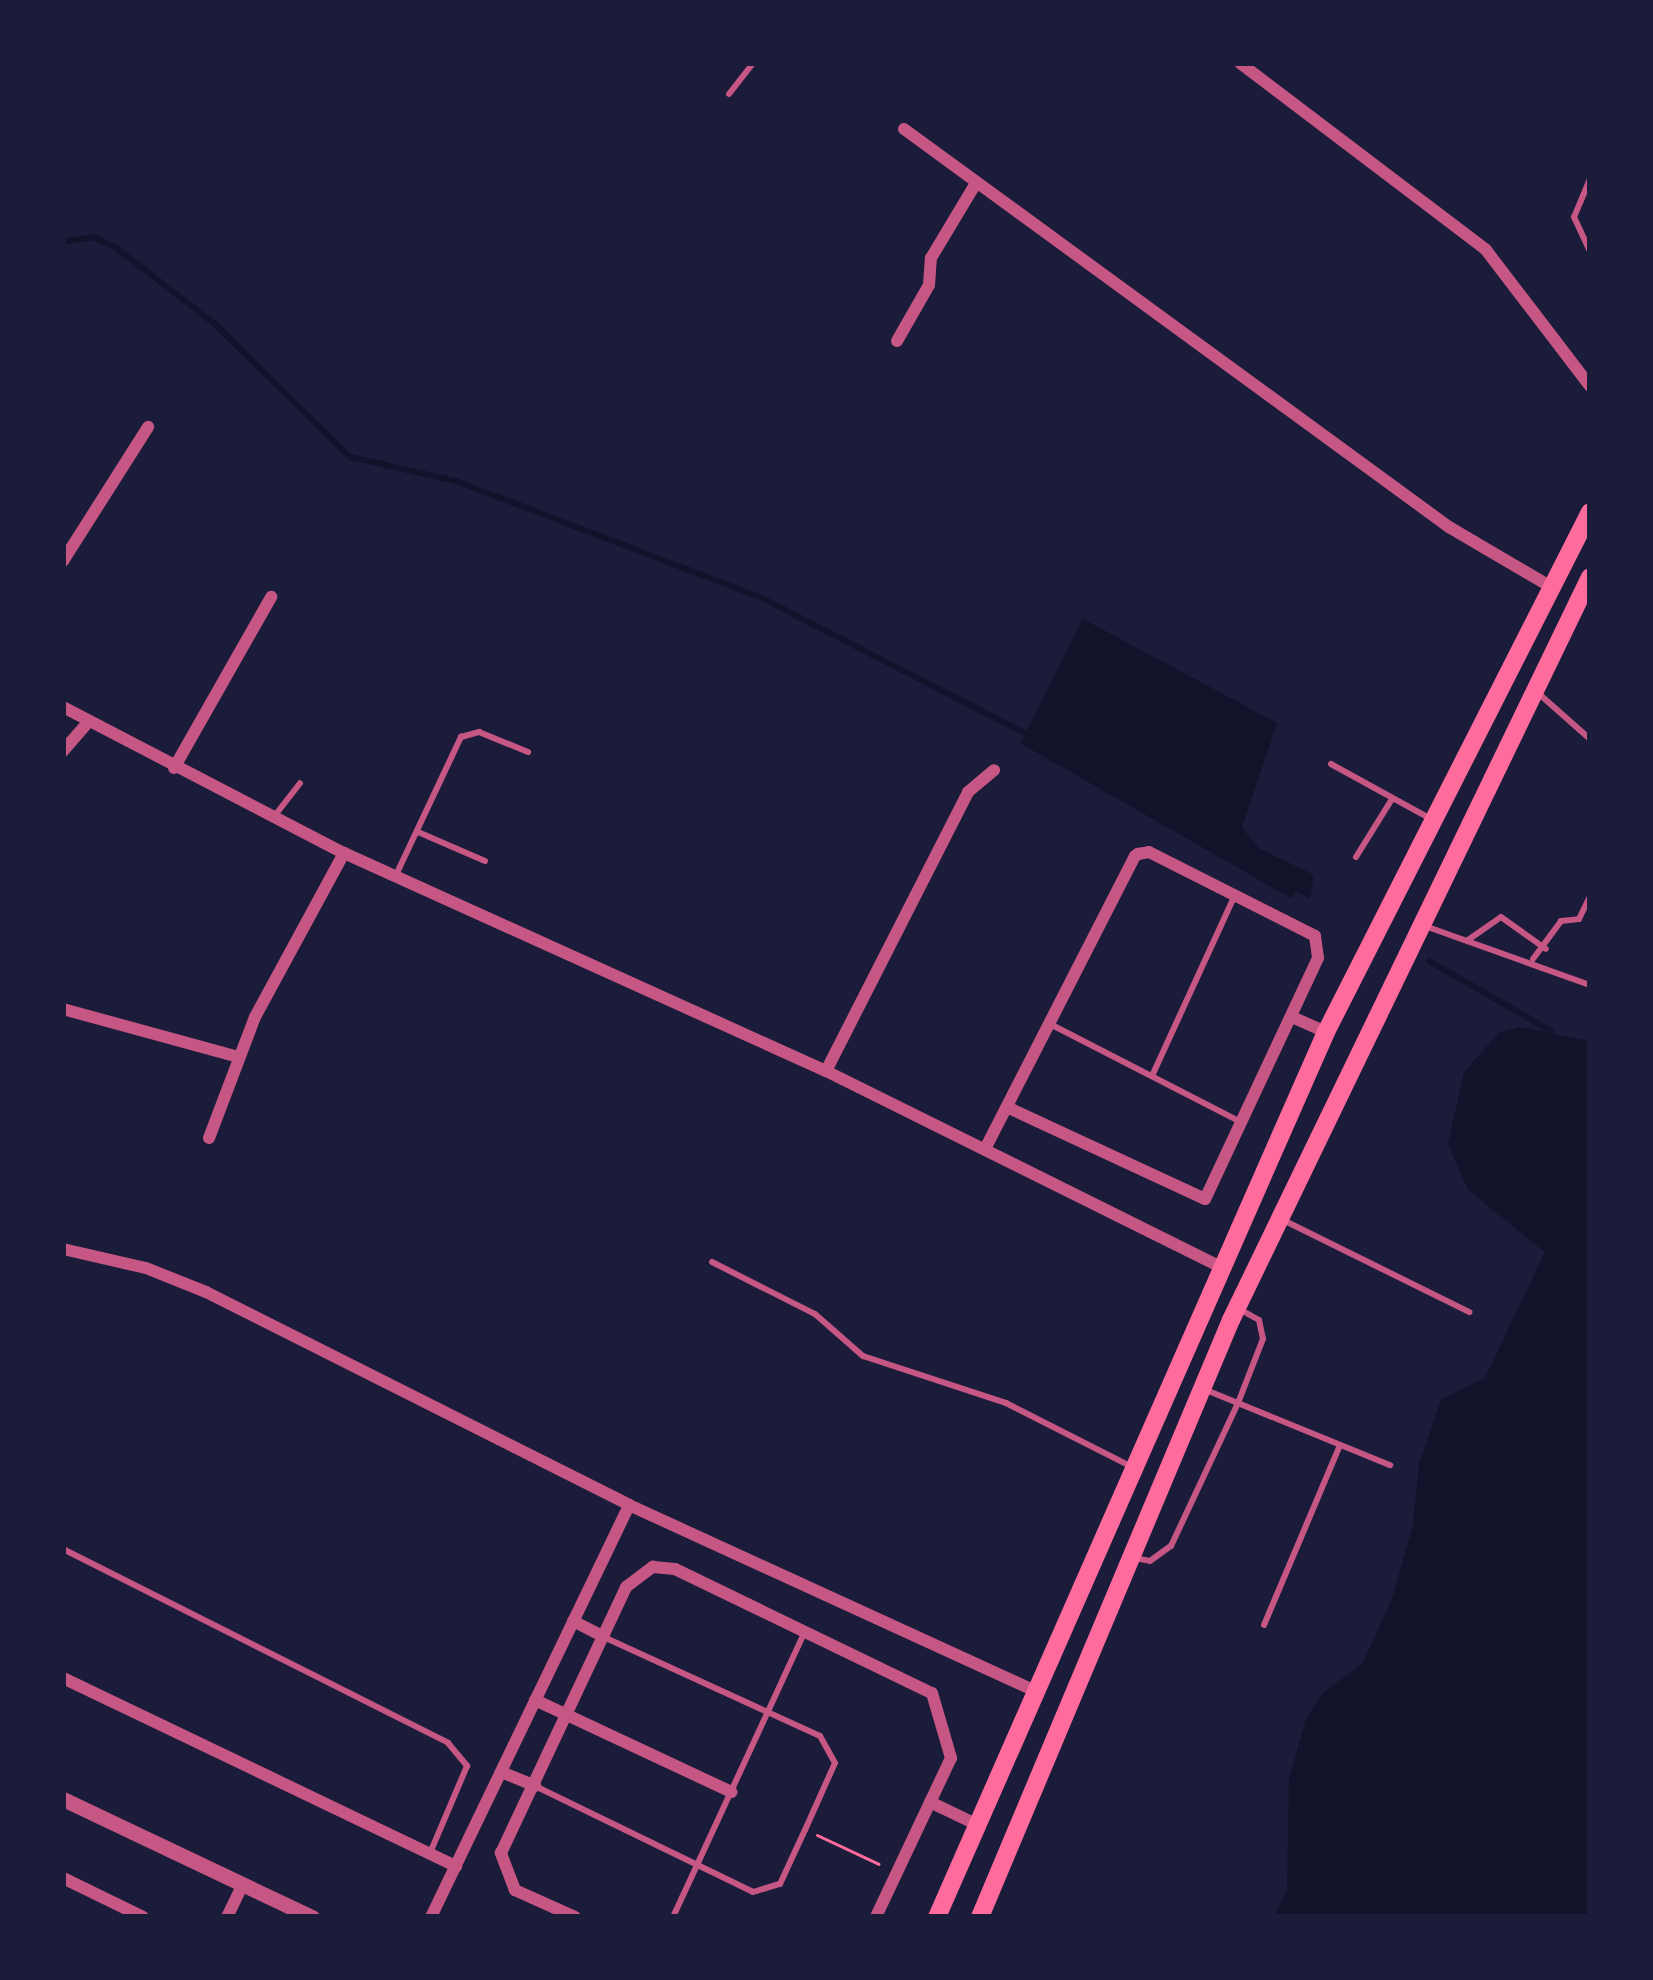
<!DOCTYPE html>
<style>
body{margin:0}
#map{position:relative;width:1653px;height:1980px;overflow:hidden;background:#1b1b3a;font-family:Quicksand,sans-serif}
div>[style]{position:absolute}
.water>*{inset:0;background:#12122b}
.stream>*{height:6px;margin:-3px;padding:0 3px;transform-origin:3px;border-radius:3px;background:#12122b}
.path>*{height:3px;margin:-1.5px;padding:0 1.5px;transform-origin:1.5px;border-radius:1.5px;background:#ff6b9d}
.service>*{height:6px;margin:-3px;padding:0 3px;transform-origin:3px;border-radius:3px;background:#c65784}
.minor>*{height:12px;margin:-6px;padding:0 6px;transform-origin:6px;border-radius:6px;background:#c65784}
.tertiary>*{height:15px;margin:-7.5px;padding:0 7.5px;transform-origin:7.5px;border-radius:7.5px;background:#c65784}
.primary>*{height:18px;margin:-9px;padding:0 9px;transform-origin:9px;border-radius:9px;background:#ff6b9d}
span{translate:-50% -50%;white-space:nowrap;text-align:center;line-height:1.15;-webkit-text-stroke:12px #1b1b3a;paint-order:stroke}
.frame{position:absolute;inset:0;border:66px solid #1b1b3a;pointer-events:none}
</style>
<div id="map">
<div class="water">
<i style="clip-path:polygon(1083px 619px,1277px 723px,1242px 828px,1260px 849px,1314px 875px,1310px 899px,1297px 891px,1291px 898px,1020px 743px)"></i>
<i style="clip-path:polygon(1520px 1027px,1590px 1041px,1590px 1917px,1274px 1917px,1287px 1891px,1289px 1779px,1306px 1718px,1324px 1692px,1363px 1663px,1393px 1596px,1413px 1525px,1419px 1464px,1441px 1400px,1485px 1378px,1545px 1252px,1468px 1190px,1448px 1144px,1464px 1072px,1500px 1032px)"></i>
</div>
<div class="stream">
<i style="left:63px;top:242px;width:30px;rotate:-9deg"></i>
<i style="left:93px;top:237px;width:24px;rotate:24deg"></i>
<i style="left:115px;top:247px;width:126px;rotate:37.6deg"></i>
<i style="left:215px;top:324px;width:190px;rotate:44.6deg"></i>
<i style="left:350px;top:457px;width:109px;rotate:12.8deg"></i>
<i style="left:456px;top:481px;width:325px;rotate:20.9deg"></i>
<i style="left:760px;top:597px;width:298px;rotate:27.2deg"></i>
<i style="left:1429px;top:961px;width:141px;rotate:29.8deg"></i>
</div>
<div class="path">
<i style="left:817px;top:1835px;width:68px;rotate:25.1deg"></i>
</div>
<div class="service">
<i style="left:729px;top:94px;width:39px;rotate:-52deg"></i>
<i style="left:1590px;top:179px;width:41px;rotate:112.8deg"></i>
<i style="left:1574px;top:217px;width:38px;rotate:65deg"></i>
<i style="left:1538px;top:693px;width:69px;rotate:41.5deg"></i>
<i style="left:1331px;top:764px;width:116px;rotate:28.8deg"></i>
<i style="left:276px;top:814px;width:39px;rotate:-52deg"></i>
<i style="left:418px;top:832px;width:73px;rotate:23.4deg"></i>
<i style="left:1356px;top:857px;width:68px;rotate:-58.2deg"></i>
<i style="left:396px;top:875px;width:153px;rotate:-64.8deg"></i>
<i style="left:461px;top:737px;width:19px;rotate:-16deg"></i>
<i style="left:479px;top:732px;width:53px;rotate:22.2deg"></i>
<i style="left:1425px;top:926px;width:175px;rotate:19.7deg"></i>
<i style="left:1468px;top:940px;width:40px;rotate:-34.9deg"></i>
<i style="left:1501px;top:917px;width:55px;rotate:35.4deg"></i>
<i style="left:1533px;top:959px;width:47px;rotate:-53.6deg"></i>
<i style="left:1561px;top:921px;width:18px;rotate:-6deg"></i>
<i style="left:1579px;top:919px;width:25px;rotate:-64deg"></i>
<i style="left:1052px;top:1025px;width:212px;rotate:27.2deg"></i>
<i style="left:1152px;top:1076px;width:197px;rotate:-65.4deg"></i>
<i style="left:1283px;top:1220px;width:208px;rotate:26.3deg"></i>
<i style="left:712px;top:1262px;width:115px;rotate:26.8deg"></i>
<i style="left:815px;top:1314px;width:64px;rotate:41.2deg"></i>
<i style="left:863px;top:1356px;width:151px;rotate:18.2deg"></i>
<i style="left:1006px;top:1403px;width:139px;rotate:26.9deg"></i>
<i style="left:1206px;top:1390px;width:199px;rotate:22.2deg"></i>
<i style="left:63px;top:1549px;width:431px;rotate:26.7deg"></i>
<i style="left:448px;top:1743px;width:30px;rotate:50deg"></i>
<i style="left:467px;top:1766px;width:92px;rotate:113deg"></i>
<i style="left:1135px;top:1558px;width:15px;rotate:11deg"></i>
<i style="left:1150px;top:1561px;width:26px;rotate:-36deg"></i>
<i style="left:1171px;top:1546px;width:158px;rotate:-64.9deg"></i>
<i style="left:1238px;top:1403px;width:69px;rotate:-68.7deg"></i>
<i style="left:1263px;top:1339px;width:19px;rotate:-102deg"></i>
<i style="left:1259px;top:1320px;width:23px;rotate:-151deg"></i>
<i style="left:1264px;top:1625px;width:195px;rotate:-67.1deg"></i>
<i style="left:535px;top:1786px;width:242px;rotate:25.9deg"></i>
<i style="left:753px;top:1892px;width:28px;rotate:-17deg"></i>
<i style="left:780px;top:1884px;width:60px;rotate:-65.2deg"></i>
<i style="left:805px;top:1830px;width:73px;rotate:-65.9deg"></i>
<i style="left:835px;top:1763px;width:31px;rotate:-119deg"></i>
<i style="left:820px;top:1736px;width:238px;rotate:-155.4deg"></i>
<i style="left:673px;top:1917px;width:315px;rotate:-65.2deg"></i>
</div>
<div class="minor">
<i style="left:1240px;top:63px;width:309px;rotate:37.2deg"></i>
<i style="left:1486px;top:250px;width:171px;rotate:52.6deg"></i>
<i style="left:904px;top:129px;width:675px;rotate:36.14deg"></i>
<i style="left:1449px;top:527px;width:121px;rotate:30.4deg"></i>
<i style="left:897px;top:341px;width:64px;rotate:-60.3deg"></i>
<i style="left:929px;top:285px;width:27px;rotate:-86deg"></i>
<i style="left:931px;top:258px;width:87px;rotate:-59deg"></i>
<i style="left:63px;top:561px;width:159px;rotate:-57.6deg"></i>
<i style="left:63px;top:707px;width:317px;rotate:27.5deg"></i>
<i style="left:344px;top:853px;width:529px;rotate:24.34deg"></i>
<i style="left:826px;top:1071px;width:441px;rotate:26.4deg"></i>
<i style="left:63px;top:751px;width:40px;rotate:-49deg"></i>
<i style="left:174px;top:768px;width:197px;rotate:-60.4deg"></i>
<i style="left:63px;top:1009px;width:181px;rotate:15.3deg"></i>
<i style="left:1292px;top:1017px;width:37px;rotate:24deg"></i>
<i style="left:826px;top:1071px;width:313px;rotate:-63deg"></i>
<i style="left:968px;top:792px;width:34px;rotate:-40deg"></i>
<i style="left:209px;top:1138px;width:129px;rotate:-69.2deg"></i>
<i style="left:255px;top:1017px;width:187px;rotate:-61.5deg"></i>
<i style="left:985px;top:1149px;width:329px;rotate:-62.9deg"></i>
<i style="left:1135px;top:856px;width:4px;rotate:-34deg"></i>
<i style="left:1138px;top:854px;width:11px;rotate:-10deg"></i>
<i style="left:1149px;top:852px;width:186px;rotate:26.8deg"></i>
<i style="left:1315px;top:936px;width:22px;rotate:82deg"></i>
<i style="left:1318px;top:958px;width:266px;rotate:115.1deg"></i>
<i style="left:1205px;top:1199px;width:218px;rotate:-155.1deg"></i>
<i style="left:63px;top:1249px;width:85px;rotate:12.9deg"></i>
<i style="left:146px;top:1268px;width:65px;rotate:21.8deg"></i>
<i style="left:206px;top:1292px;width:474px;rotate:26.7deg"></i>
<i style="left:629px;top:1505px;width:442px;rotate:24.6deg"></i>
<i style="left:573px;top:1621px;width:35px;rotate:27deg"></i>
<i style="left:63px;top:1678px;width:436px;rotate:25.6deg"></i>
<i style="left:535px;top:1700px;width:217px;rotate:25.1deg"></i>
<i style="left:501px;top:1772px;width:37px;rotate:22deg"></i>
<i style="left:930px;top:1802px;width:51px;rotate:25.6deg"></i>
<i style="left:63px;top:1878px;width:89px;rotate:26deg"></i>
<i style="left:227px;top:1917px;width:37px;rotate:-64deg"></i>
<i style="left:431px;top:1917px;width:457px;rotate:-64.3deg"></i>
<i style="left:575px;top:1917px;width:66px;rotate:-155.8deg"></i>
<i style="left:515px;top:1890px;width:40px;rotate:-111deg"></i>
<i style="left:501px;top:1853px;width:294px;rotate:-64.8deg"></i>
<i style="left:626px;top:1587px;width:34px;rotate:-37deg"></i>
<i style="left:653px;top:1567px;width:22px;rotate:5deg"></i>
<i style="left:675px;top:1569px;width:285px;rotate:25.8deg"></i>
<i style="left:932px;top:1693px;width:68px;rotate:73.7deg"></i>
<i style="left:951px;top:1758px;width:176px;rotate:115.3deg"></i>
</div>
<div class="tertiary">
<i style="left:63px;top:1799px;width:276px;rotate:25.4deg"></i>
</div>
<div class="primary">
<i style="left:937px;top:1917px;width:967px;rotate:-66.27deg"></i>
<i style="left:1326px;top:1032px;width:583px;rotate:-63.08deg"></i>
<i style="left:980px;top:1917px;width:648px;rotate:-67.2deg"></i>
<i style="left:1231px;top:1320px;width:825px;rotate:-64.21deg"></i>
</div>
<div class="frame"></div>
</div>
